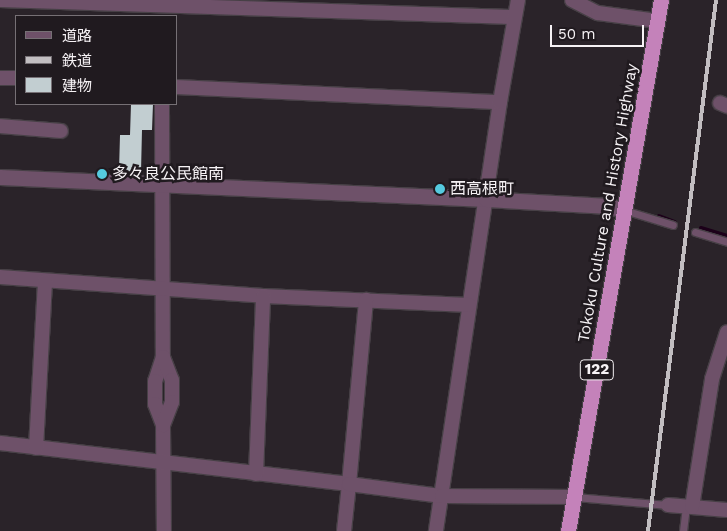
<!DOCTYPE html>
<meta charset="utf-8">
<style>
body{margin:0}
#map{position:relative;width:727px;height:531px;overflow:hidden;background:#2a2329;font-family:"Work Sans","Noto Sans JP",sans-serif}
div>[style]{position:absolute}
.stream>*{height:4px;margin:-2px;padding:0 2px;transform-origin:2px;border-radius:2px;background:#1c0019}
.building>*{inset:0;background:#c2ced1}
.roads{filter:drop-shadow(1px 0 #474046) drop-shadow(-1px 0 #474046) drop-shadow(0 1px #474046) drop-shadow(0 -1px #474046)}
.service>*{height:7px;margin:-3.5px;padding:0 3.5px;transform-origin:3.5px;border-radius:3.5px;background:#6e5169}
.minor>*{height:14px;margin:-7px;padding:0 7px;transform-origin:7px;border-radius:7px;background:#6e5169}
.tertiary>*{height:15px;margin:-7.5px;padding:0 7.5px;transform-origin:7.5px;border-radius:7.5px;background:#6e5169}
.trunk>*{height:15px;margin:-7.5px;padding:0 7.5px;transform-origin:7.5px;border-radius:7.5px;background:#c482ba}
.rail>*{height:4px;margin:-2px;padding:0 2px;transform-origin:2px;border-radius:2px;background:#c2bec1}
.dots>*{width:14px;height:14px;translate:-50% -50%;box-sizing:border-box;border:2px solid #201a1f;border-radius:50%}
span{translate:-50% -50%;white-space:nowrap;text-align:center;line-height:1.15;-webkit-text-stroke:5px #201a1f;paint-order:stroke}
.shield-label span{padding:1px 4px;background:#201a1f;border:1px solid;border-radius:4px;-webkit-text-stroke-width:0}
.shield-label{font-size:15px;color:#f6f2f5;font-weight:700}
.poi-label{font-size:16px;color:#f6f2f5}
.left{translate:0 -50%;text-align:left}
.street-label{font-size:16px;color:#f6f2f5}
.legend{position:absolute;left:15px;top:15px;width:162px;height:90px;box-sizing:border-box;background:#201a1f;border:1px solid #767075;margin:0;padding:6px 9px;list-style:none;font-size:15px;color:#f6f2f5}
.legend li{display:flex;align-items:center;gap:10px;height:25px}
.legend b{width:25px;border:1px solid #767075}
.scale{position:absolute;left:550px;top:25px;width:94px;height:22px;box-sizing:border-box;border:2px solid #f6f2f5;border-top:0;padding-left:6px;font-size:15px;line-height:18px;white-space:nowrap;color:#f6f2f5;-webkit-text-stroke:4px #201a1f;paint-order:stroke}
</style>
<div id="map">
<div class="stream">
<i style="left:659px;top:216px;width:17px;rotate:21deg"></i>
<i style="left:701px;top:228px;width:27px;rotate:17deg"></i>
</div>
<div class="building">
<i style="clip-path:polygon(131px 104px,153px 104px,152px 130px,142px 130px,141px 172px,119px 171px,120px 135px,130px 135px)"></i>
</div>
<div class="roads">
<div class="service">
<i style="left:624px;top:210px;width:51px;rotate:17deg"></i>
<i style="left:695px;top:232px;width:34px;rotate:17deg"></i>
<i style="left:575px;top:497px;width:93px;rotate:4.9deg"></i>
<i style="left:683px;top:531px;width:24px;rotate:-83deg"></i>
</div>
<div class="minor">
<i style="left:0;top:0;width:513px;rotate:1.9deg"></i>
<i style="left:572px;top:0;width:29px;rotate:27deg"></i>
<i style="left:598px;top:13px;width:60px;rotate:7.7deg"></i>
<i style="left:0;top:78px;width:16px"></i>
<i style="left:176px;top:87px;width:324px;rotate:2.7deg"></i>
<i style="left:500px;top:102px;width:434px;rotate:98.5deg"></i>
<i style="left:500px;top:102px;width:104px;rotate:-80deg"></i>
<i style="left:720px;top:103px;width:8px;rotate:23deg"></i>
<i style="left:162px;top:104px;width:253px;rotate:89.8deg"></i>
<i style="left:163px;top:357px;width:25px;rotate:108deg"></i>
<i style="left:155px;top:381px;width:23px;rotate:90deg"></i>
<i style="left:155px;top:404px;width:22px;rotate:69deg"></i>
<i style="left:163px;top:425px;width:106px;rotate:89.5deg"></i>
<i style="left:0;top:126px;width:61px;rotate:4.7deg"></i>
<i style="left:0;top:277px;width:264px;rotate:4.1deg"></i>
<i style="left:263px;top:296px;width:206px;rotate:2.5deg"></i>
<i style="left:163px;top:357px;width:25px;rotate:69deg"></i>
<i style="left:172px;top:380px;width:22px;rotate:90deg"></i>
<i style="left:172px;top:402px;width:25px;rotate:111deg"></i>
<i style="left:0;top:443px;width:351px;rotate:6.7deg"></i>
<i style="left:349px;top:484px;width:185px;rotate:-84.7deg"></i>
<i style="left:36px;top:448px;width:167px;rotate:-86.9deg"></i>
<i style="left:256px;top:474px;width:178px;rotate:-87.7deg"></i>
<i style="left:668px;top:505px;width:59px;rotate:4.8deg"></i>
<i style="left:692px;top:507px;width:130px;rotate:-81.1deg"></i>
<i style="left:712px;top:379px;width:49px;rotate:-72.3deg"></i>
<i style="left:344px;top:531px;width:47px;rotate:-83.9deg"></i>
<i style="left:349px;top:484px;width:94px;rotate:7.4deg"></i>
<i style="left:442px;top:496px;width:133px;rotate:0.4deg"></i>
</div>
<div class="tertiary">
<i style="left:0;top:177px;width:486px;rotate:2.6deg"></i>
<i style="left:486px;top:199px;width:123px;rotate:3.3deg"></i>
<i style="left:609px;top:206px;width:16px;rotate:15deg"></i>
</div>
<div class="trunk">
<i style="left:568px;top:531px;width:539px;rotate:-80.07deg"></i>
</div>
</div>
<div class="rail">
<i style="left:648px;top:531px;width:535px;rotate:-82.7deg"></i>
</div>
<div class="dots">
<i style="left:102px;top:174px;background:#55cadf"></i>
<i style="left:440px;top:189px;background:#55cadf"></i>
</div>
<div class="shield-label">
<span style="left:597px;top:370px">122</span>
</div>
<div class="poi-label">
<span class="left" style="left:112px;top:174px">多々良公民館南</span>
<span class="left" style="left:450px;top:189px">西高根町</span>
</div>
<div class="street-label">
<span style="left:608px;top:203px;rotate:-80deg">Tokoku Culture and History Highway</span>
</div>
<ul class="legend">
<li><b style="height:6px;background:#6e5169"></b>道路</li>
<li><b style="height:6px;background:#c2bec1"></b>鉄道</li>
<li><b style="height:14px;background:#c2ced1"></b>建物</li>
</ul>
<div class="scale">50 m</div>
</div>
